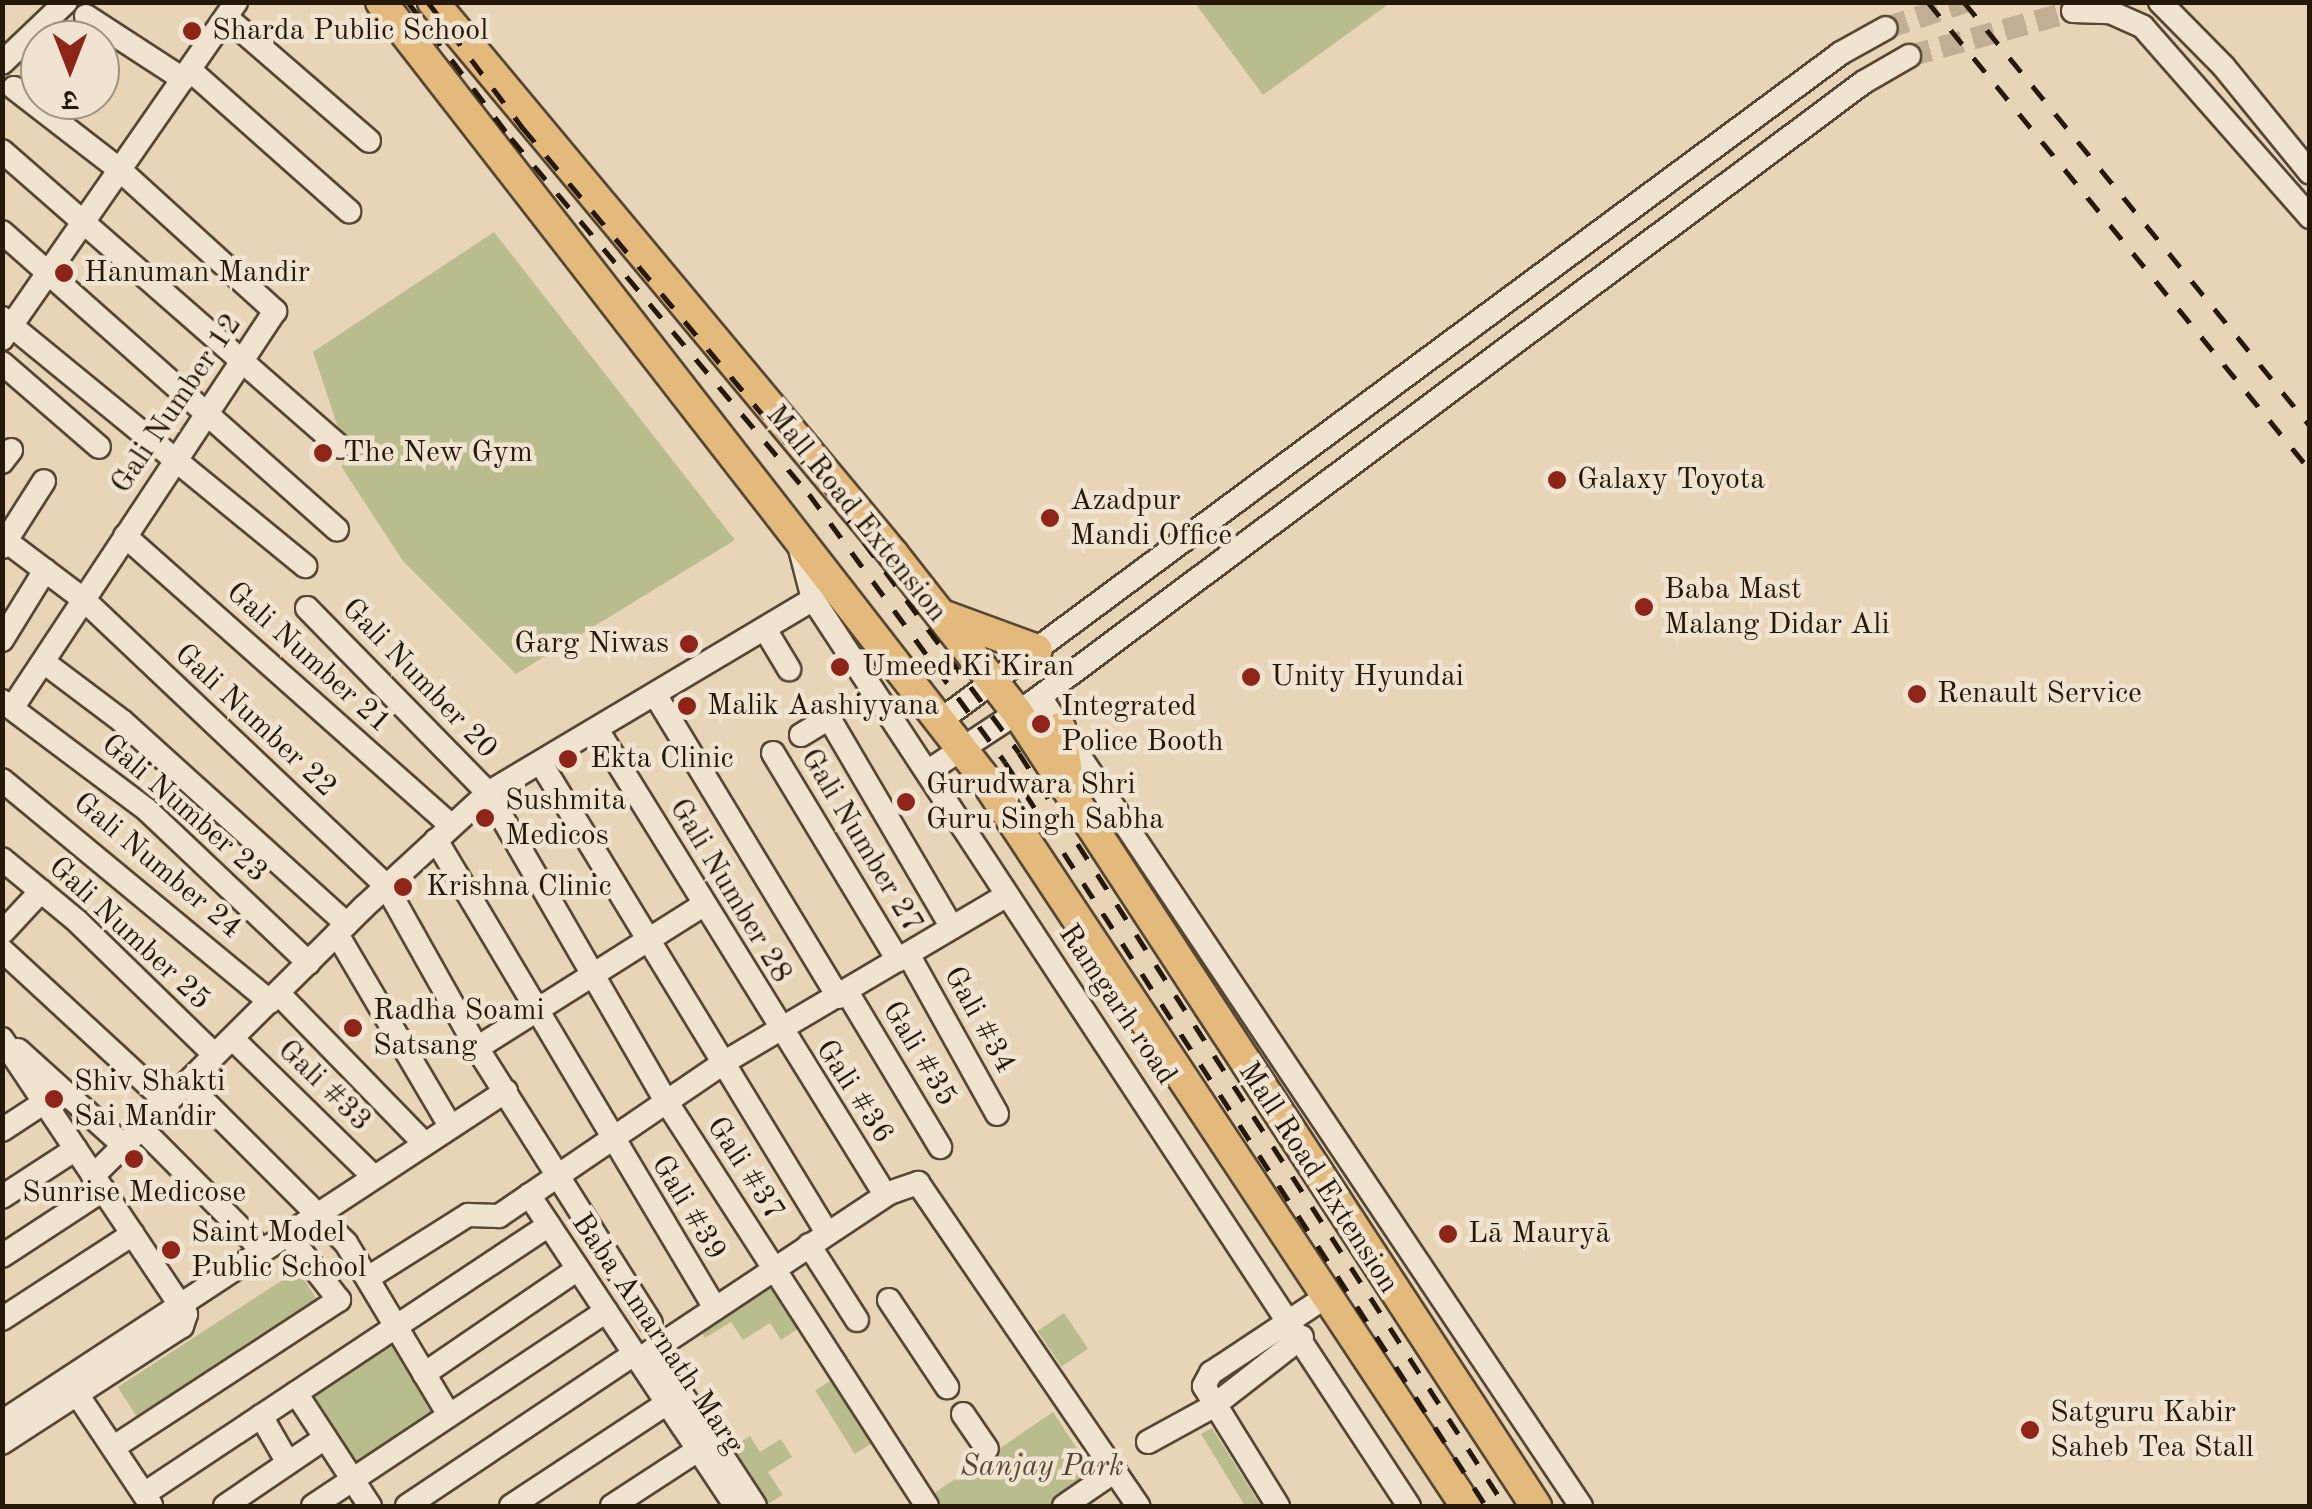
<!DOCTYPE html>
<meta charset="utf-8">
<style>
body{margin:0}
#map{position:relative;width:2312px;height:1509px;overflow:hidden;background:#e8d4b7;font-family:"Old Standard TT","Noto Serif Devanagari",serif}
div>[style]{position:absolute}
.green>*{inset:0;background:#b9bc8d;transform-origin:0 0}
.stream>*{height:5px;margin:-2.5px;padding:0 2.5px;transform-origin:2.5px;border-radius:2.5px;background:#9bb6b9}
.minor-tunnel>*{height:22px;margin-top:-11px;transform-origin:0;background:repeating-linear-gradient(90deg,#c1ae94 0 22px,transparent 0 33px)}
.roads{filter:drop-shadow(2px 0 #564734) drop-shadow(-2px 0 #564734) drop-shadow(0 2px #564734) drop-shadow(0 -2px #564734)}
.minor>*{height:22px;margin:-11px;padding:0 11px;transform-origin:11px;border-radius:11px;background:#f0e3d0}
.major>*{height:30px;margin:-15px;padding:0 15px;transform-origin:15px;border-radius:15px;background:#e4ba7c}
.rail>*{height:5px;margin-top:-2.5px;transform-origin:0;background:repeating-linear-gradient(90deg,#261809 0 18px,transparent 0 36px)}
.dots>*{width:28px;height:28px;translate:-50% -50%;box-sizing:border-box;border:5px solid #f0e3d0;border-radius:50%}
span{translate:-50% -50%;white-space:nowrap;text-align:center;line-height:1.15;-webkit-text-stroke:9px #f0e3d0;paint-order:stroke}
.poi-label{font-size:30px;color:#261809}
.left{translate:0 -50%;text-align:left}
.right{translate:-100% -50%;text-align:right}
.street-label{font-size:30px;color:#261809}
.park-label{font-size:30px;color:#524931;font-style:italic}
.frame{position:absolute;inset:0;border:5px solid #261809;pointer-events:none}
.north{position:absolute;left:20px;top:20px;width:100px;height:100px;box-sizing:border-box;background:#f0e3d0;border:2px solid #9f9280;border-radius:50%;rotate:180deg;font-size:28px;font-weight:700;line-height:40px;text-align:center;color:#261809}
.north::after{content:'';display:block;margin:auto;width:35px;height:45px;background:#8f2418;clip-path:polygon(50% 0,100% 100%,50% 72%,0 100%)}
</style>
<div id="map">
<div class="green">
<i style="clip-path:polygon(1195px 3px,1390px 3px,1263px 95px)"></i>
<i style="clip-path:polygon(494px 232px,735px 540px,516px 674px,403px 561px,341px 466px,349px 461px,313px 352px)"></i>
<i style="left:298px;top:1270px;width:35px;height:215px;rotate:57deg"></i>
<i style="clip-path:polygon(773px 1280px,802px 1326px,781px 1340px,770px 1323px,743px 1340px,731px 1322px,705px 1338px,698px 1327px)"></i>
<i style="left:1064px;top:1313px;width:43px;height:32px;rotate:56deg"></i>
<i style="left:389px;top:1339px;width:86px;height:97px;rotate:56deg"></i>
<i style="left:838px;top:1376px;width:75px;height:27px;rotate:58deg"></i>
<i style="clip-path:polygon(1053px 1412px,1097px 1479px,1056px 1506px,937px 1506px,930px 1496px)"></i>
<i style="clip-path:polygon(1212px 1428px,1261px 1506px,1245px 1506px,1201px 1434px)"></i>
<i style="clip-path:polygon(750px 1436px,760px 1452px,781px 1439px,792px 1457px,768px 1472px,783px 1495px,764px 1506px,725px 1452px)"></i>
</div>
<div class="stream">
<i style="left:2101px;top:1447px;width:13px;rotate:58deg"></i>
</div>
<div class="minor-tunnel">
<i style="left:1886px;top:28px;width:83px;rotate:-18.2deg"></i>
<i style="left:1909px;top:56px;width:170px;rotate:-15.3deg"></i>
</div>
<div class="roads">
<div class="minor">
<i style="left:2160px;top:2px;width:91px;rotate:45.4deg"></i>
<i style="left:2224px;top:67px;width:136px;rotate:50.9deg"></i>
<i style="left:2073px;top:11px;width:37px;rotate:2deg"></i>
<i style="left:2110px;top:12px;width:36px;rotate:24deg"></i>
<i style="left:2143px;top:27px;width:253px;rotate:48.7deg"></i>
<i style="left:86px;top:16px;width:116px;rotate:33deg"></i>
<i style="left:226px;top:17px;width:189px;rotate:40.9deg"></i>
<i style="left:2px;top:63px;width:88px;rotate:-43.6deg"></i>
<i style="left:190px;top:70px;width:213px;rotate:41.6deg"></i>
<i style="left:14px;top:88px;width:134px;rotate:37.7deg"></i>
<i style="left:120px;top:170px;width:210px;rotate:42.3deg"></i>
<i style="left:275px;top:311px;width:473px;rotate:123.5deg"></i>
<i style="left:2px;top:151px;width:449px;rotate:41.2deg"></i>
<i style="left:2px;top:232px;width:448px;rotate:41.6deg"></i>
<i style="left:2px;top:318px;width:392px;rotate:39.3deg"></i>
<i style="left:2px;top:339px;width:410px;rotate:-55.2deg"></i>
<i style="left:2px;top:363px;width:128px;rotate:40.9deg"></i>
<i style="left:2px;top:462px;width:15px;rotate:-53deg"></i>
<i style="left:125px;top:536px;width:436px;rotate:41.6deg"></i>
<i style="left:2px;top:538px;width:101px;rotate:37deg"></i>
<i style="left:83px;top:599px;width:417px;rotate:43.4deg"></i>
<i style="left:386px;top:886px;width:186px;rotate:60.7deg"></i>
<i style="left:477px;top:1048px;width:325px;rotate:57.7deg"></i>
<i style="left:799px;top:545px;width:56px;rotate:75.5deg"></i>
<i style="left:813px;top:599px;width:1085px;rotate:56.69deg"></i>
<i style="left:2px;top:547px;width:78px;rotate:-57.5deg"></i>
<i style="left:307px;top:608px;width:259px;rotate:45.6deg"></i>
<i style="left:488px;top:793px;width:356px;rotate:60deg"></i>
<i style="left:666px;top:1101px;width:482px;rotate:57.2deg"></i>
<i style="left:765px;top:629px;width:47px;rotate:59deg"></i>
<i style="left:2px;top:640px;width:82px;rotate:-58.4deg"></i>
<i style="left:45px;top:663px;width:96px;rotate:37deg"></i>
<i style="left:122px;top:721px;width:303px;rotate:42.1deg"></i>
<i style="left:656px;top:696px;width:352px;rotate:58.8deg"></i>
<i style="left:1040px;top:697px;width:973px;rotate:56.23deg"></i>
<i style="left:2px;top:701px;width:180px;rotate:36.9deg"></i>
<i style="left:146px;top:809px;width:224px;rotate:43.4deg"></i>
<i style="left:941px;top:720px;width:1120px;rotate:-36.54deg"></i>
<i style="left:1841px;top:53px;width:51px;rotate:-29.1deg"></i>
<i style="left:598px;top:731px;width:534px;rotate:58.24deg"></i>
<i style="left:801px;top:735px;width:33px;rotate:-31deg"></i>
<i style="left:829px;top:718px;width:243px;rotate:59.6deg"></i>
<i style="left:773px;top:753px;width:242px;rotate:58.9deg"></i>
<i style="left:542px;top:765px;width:540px;rotate:58.64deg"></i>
<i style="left:930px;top:770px;width:123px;rotate:-33.4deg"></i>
<i style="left:1033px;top:702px;width:1037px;rotate:-36.73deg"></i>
<i style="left:1864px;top:82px;width:52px;rotate:-30deg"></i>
<i style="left:2px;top:780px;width:348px;rotate:39.6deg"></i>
<i style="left:436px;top:840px;width:545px;rotate:59.2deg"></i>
<i style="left:2px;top:859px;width:97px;rotate:39.6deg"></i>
<i style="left:77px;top:921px;width:191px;rotate:44.2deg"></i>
<i style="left:3px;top:932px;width:56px;rotate:-47.2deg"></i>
<i style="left:337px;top:934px;width:223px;rotate:59.5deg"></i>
<i style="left:2px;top:950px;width:226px;rotate:42.7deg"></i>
<i style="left:908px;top:954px;width:183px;rotate:60.9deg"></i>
<i style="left:847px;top:992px;width:181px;rotate:59deg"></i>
<i style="left:278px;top:993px;width:209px;rotate:45.8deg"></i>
<i style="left:2px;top:1039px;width:331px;rotate:56.2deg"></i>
<i style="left:186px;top:1314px;width:13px;rotate:108deg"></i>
<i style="left:182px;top:1326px;width:215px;rotate:147deg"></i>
<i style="left:233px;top:1039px;width:196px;rotate:44.4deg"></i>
<i style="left:477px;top:1048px;width:267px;rotate:-32.3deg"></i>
<i style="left:18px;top:1050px;width:142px;rotate:42.1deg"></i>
<i style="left:187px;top:1084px;width:225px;rotate:45deg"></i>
<i style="left:346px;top:1243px;width:200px;rotate:59.1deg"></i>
<i style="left:141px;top:1128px;width:170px;rotate:45.2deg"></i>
<i style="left:2px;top:1130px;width:51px;rotate:-33.1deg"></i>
<i style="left:93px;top:1176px;width:382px;rotate:-44.8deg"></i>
<i style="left:364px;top:907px;width:168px;rotate:-42.6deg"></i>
<i style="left:488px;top:793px;width:378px;rotate:-30.8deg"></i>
<i style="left:529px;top:1195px;width:374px;rotate:56.4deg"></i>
<i style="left:2px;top:1197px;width:88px;rotate:-33deg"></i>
<i style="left:809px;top:1245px;width:89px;rotate:57.4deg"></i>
<i style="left:2px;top:1256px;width:121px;rotate:-33.2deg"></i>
<i style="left:371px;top:1276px;width:115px;rotate:-32.2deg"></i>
<i style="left:468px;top:1215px;width:31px;rotate:2deg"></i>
<i style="left:499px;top:1216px;width:271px;rotate:-34.3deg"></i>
<i style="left:723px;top:1063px;width:330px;rotate:-30.6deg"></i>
<i style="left:889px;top:1300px;width:105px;rotate:56.3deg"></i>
<i style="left:2px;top:1319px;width:156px;rotate:-33deg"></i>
<i style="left:653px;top:1350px;width:186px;rotate:56.8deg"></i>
<i style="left:638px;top:1360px;width:301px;rotate:-33.6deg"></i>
<i style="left:889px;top:1193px;width:31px;rotate:-19deg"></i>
<i style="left:918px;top:1183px;width:391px;rotate:55.7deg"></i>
<i style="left:424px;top:1374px;width:186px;rotate:-34.3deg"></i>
<i style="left:69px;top:1382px;width:148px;rotate:56.3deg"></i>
<i style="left:296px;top:1393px;width:135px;rotate:56.8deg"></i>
<i style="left:963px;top:1414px;width:42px;rotate:55.6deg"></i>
<i style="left:261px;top:1416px;width:54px;rotate:60.1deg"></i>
<i style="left:2px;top:1422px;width:603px;rotate:-33.29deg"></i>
<i style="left:1148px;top:1442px;width:73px;rotate:-28.7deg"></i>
<i style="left:1212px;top:1407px;width:114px;rotate:-37.9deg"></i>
<i style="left:114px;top:1447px;width:269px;rotate:-33.2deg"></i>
<i style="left:339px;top:1300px;width:86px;rotate:-127.9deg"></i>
<i style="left:144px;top:1494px;width:486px;rotate:-33.6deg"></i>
<i style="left:225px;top:1506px;width:121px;rotate:-34.2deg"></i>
<i style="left:313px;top:1506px;width:352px;rotate:-33.6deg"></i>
<i style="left:407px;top:1506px;width:273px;rotate:-33.8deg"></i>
<i style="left:511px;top:1506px;width:187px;rotate:-33.4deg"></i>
<i style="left:612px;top:1506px;width:103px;rotate:-33.1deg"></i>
<i style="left:1064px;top:1506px;width:62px;rotate:-34.5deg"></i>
<i style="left:1278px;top:1506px;width:141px;rotate:-121.7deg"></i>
<i style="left:1204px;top:1386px;width:15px;rotate:-62deg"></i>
<i style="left:1211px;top:1373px;width:139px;rotate:-33.6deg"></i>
</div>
<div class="major">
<i style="left:381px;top:2px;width:979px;rotate:52.14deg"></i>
<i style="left:982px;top:775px;width:877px;rotate:56.49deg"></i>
<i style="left:433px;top:2px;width:719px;rotate:50.19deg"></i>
<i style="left:893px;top:554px;width:201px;rotate:51.9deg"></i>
<i style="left:1017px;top:712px;width:949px;rotate:56.83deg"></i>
<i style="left:942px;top:615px;width:101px;rotate:20.2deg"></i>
<i style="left:1060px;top:728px;width:58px;rotate:81deg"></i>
</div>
</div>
<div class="rail">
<i style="left:408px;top:2px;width:171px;rotate:52.9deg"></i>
<i style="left:511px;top:138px;width:464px;rotate:50.1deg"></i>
<i style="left:809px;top:494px;width:332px;rotate:53.8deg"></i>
<i style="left:1005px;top:762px;width:886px;rotate:57.12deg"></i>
<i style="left:428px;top:2px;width:158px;rotate:53deg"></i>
<i style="left:523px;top:128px;width:464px;rotate:50.1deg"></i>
<i style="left:821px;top:484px;width:334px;rotate:53.6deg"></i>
<i style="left:1019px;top:753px;width:896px;rotate:57.16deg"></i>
<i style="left:1928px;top:2px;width:604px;rotate:50.78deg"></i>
<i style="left:1964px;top:2px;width:547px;rotate:50.78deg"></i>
</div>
<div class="dots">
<i style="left:192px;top:31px;background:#8f2418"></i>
<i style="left:64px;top:273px;background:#8f2418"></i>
<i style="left:323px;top:453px;background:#8f2418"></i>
<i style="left:1557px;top:480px;background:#8f2418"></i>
<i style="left:1050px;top:518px;background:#8f2418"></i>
<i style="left:1644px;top:607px;background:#8f2418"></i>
<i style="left:689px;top:644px;background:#8f2418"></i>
<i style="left:840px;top:667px;background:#8f2418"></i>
<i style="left:1251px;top:677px;background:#8f2418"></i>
<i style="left:1917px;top:694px;background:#8f2418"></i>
<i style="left:687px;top:706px;background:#8f2418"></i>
<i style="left:1041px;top:724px;background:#8f2418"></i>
<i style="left:568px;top:759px;background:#8f2418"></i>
<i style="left:906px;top:802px;background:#8f2418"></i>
<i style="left:485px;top:818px;background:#8f2418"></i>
<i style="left:403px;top:887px;background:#8f2418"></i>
<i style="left:353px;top:1028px;background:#8f2418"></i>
<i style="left:54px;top:1099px;background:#8f2418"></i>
<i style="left:134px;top:1159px;background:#8f2418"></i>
<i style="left:1448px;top:1234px;background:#8f2418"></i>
<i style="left:171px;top:1250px;background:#8f2418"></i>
<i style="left:2030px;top:1430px;background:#8f2418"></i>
</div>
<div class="poi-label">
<span class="left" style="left:212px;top:31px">Sharda Public School</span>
<span class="left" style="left:84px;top:273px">Hanuman Mandir</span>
<span class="left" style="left:343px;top:453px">The New Gym</span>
<span class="left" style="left:1577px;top:480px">Galaxy Toyota</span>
<span class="left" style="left:1070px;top:518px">Azadpur<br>Mandi Office</span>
<span class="left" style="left:1664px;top:607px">Baba Mast<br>Malang Didar Ali</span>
<span class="right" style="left:669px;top:644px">Garg Niwas</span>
<span class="left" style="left:862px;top:667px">Umeed Ki Kiran</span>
<span class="left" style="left:1271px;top:677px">Unity Hyundai</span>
<span class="left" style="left:1937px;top:694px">Renault Service</span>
<span class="left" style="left:707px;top:706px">Malik Aashiyyana</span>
<span class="left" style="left:1061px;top:724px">Integrated<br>Police Booth</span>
<span class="left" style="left:590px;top:759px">Ekta Clinic</span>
<span class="left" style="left:926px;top:802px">Gurudwara Shri<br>Guru Singh Sabha</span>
<span class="left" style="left:505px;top:818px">Sushmita<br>Medicos</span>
<span class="left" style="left:426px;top:887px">Krishna Clinic</span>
<span class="left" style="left:373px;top:1028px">Radha Soami<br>Satsang</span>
<span class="left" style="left:74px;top:1099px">Shiv Shakti<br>Sai Mandir</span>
<span style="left:134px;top:1193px">Sunrise Medicose</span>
<span class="left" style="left:191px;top:1250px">Saint Model<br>Public School</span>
<span class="left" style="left:1468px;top:1234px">Lā Mauryā</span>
<span class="left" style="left:2050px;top:1430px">Satguru Kabir<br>Saheb Tea Stall</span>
</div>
<div class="street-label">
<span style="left:177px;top:404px;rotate:-56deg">Gali Number 12</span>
<span style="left:856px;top:514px;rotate:51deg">Mall Road Extension</span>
<span style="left:308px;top:658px;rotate:42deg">Gali Number 21</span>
<span style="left:419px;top:679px;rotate:46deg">Gali Number 20</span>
<span style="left:255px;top:721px;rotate:43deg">Gali Number 22</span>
<span style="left:184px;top:809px;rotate:41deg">Gali Number 23</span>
<span style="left:861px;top:841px;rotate:59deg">Gali Number 27</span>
<span style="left:157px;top:866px;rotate:40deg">Gali Number 24</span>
<span style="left:730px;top:891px;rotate:59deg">Gali Number 28</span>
<span style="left:129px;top:934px;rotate:43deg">Gali Number 25</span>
<span style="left:1117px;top:1005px;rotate:56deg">Ramgarh road</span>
<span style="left:979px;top:1020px;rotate:61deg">Gali #34</span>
<span style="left:919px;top:1054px;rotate:59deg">Gali #35</span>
<span style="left:324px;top:1086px;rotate:44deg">Gali #33</span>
<span style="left:854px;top:1092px;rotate:57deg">Gali #36</span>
<span style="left:745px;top:1169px;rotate:57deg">Gali #37</span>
<span style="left:1318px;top:1178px;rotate:57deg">Mall Road Extension</span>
<span style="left:688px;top:1208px;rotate:59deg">Gali #39</span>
<span style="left:657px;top:1334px;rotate:56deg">Baba Amarnath Marg</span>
</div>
<div class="park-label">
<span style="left:1042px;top:1467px">Sanjay Park</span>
</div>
<div class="frame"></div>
<div class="north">उ</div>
</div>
